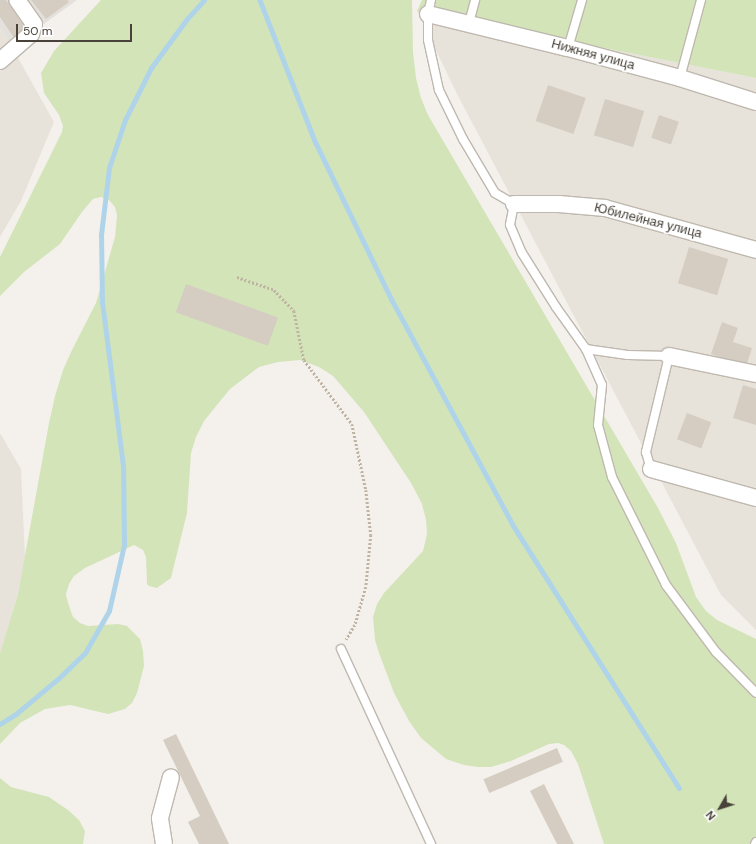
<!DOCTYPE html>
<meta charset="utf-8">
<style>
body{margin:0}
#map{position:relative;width:756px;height:844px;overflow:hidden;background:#f4f1ec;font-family:"DM Sans",sans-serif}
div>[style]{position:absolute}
.residential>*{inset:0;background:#e8e3da}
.industrial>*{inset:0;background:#e4e1dd}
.green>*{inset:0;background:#d3e4b9}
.stream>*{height:4.5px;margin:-2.25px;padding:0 2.25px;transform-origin:2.25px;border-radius:2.25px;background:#afd4ea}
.building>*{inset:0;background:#d5cdc2;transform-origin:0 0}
.path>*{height:2.5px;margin-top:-1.25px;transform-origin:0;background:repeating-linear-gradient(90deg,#bfb3a2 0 2px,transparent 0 4px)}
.roads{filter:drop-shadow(1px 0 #bfb8af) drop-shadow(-1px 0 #bfb8af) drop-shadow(0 1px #bfb8af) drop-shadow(0 -1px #bfb8af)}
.lane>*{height:8px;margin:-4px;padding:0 4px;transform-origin:4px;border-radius:4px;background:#fff}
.street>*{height:16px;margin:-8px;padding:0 8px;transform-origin:8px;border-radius:8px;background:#fff}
span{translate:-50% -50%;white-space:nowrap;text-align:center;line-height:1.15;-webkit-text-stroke:3.5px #fff;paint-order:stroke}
.street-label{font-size:13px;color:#48423a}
.north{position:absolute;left:700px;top:788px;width:40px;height:40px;-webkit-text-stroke:3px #fff;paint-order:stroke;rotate:231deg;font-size:11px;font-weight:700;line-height:16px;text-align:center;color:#48423a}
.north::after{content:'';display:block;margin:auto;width:14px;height:18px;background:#48423a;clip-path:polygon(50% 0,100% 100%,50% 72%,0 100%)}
.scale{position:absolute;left:16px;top:24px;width:116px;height:18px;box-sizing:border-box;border:2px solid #48423a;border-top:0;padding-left:5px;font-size:12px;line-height:14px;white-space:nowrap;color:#48423a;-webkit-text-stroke:3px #fff;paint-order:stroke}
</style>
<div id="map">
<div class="residential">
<i style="clip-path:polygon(417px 11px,756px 78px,756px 630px,721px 595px,457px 94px)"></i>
<i style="clip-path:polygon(0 29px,12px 47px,54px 122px,21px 201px,0 237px)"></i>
<i style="clip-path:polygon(0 433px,21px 469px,25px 557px,18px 594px,0 653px)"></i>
</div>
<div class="industrial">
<i style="clip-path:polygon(0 0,77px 0,12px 47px,0 29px)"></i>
</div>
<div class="green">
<i style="clip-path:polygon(101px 0,412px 0,413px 52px,416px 78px,421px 98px,428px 115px,658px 508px,676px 543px,696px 597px,706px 611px,717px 620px,756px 639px,756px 844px,604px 844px,578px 764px,571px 751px,564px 745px,558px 743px,549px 744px,511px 761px,491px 767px,478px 767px,464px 765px,446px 759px,421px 738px,409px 721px,394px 693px,379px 653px,375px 640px,373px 617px,377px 604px,384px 593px,423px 551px,427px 534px,426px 520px,422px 504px,411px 483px,364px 412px,333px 376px,319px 367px,300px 360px,278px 362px,259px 367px,230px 389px,204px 421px,196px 437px,191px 453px,187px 513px,171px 578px,157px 588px,149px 586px,147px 584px,146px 557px,143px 550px,134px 545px,85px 568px,74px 576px,69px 584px,66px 594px,68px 603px,73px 617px,80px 623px,88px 626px,118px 624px,127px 626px,140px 639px,143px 651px,144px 666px,137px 693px,132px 703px,125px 709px,108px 714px,70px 705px,45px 709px,20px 723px,0 744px,0 653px,18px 594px,49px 423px,55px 396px,63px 370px,72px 350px,96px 303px,115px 237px,117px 215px,115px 207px,109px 200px,101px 197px,93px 199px,82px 212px,60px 244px,24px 272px,0 296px,0 257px,62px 132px,63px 126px,59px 115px,44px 93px,41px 73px,54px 51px)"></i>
<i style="clip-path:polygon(422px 0,756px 0,756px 78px,417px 11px)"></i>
<i style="clip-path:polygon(0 778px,11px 787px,49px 797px,68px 810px,79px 820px,85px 831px,83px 844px,0 844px)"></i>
</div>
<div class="stream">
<i style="left:260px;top:0;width:151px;rotate:68.7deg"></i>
<i style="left:315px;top:141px;width:177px;rotate:64.2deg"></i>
<i style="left:392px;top:300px;width:255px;rotate:61.7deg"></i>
<i style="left:513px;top:525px;width:311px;rotate:57.7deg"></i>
<i style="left:0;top:724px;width:19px;rotate:-32deg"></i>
<i style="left:16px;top:714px;width:56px;rotate:-39.9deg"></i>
<i style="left:59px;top:678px;width:36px;rotate:-44deg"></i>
<i style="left:85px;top:653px;width:48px;rotate:-60.3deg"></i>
<i style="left:109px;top:611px;width:68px;rotate:-77.2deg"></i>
<i style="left:124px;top:545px;width:79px;rotate:-90.7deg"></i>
<i style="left:123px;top:466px;width:164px;rotate:-97.3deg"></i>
<i style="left:102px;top:303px;width:68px;rotate:-90.8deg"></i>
<i style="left:101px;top:235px;width:67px;rotate:-83.2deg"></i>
<i style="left:109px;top:168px;width:51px;rotate:-71.6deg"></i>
<i style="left:125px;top:120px;width:58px;rotate:-63.4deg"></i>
<i style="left:151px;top:68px;width:61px;rotate:-53.7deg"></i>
<i style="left:187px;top:19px;width:25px;rotate:-48deg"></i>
</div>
<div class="building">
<i style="clip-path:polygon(0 0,6px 0,26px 29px,14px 38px,0 17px)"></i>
<i style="clip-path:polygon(31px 0,67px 0,69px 2px,46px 19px)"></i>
<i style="left:548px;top:85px;width:40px;height:38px;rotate:19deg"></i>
<i style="left:605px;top:99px;width:41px;height:38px;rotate:17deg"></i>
<i style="left:659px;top:115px;width:21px;height:24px;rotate:19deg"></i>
<i style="left:689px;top:247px;width:41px;height:38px;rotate:17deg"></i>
<i style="left:186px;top:284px;width:98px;height:30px;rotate:20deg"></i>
<i style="clip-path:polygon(722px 322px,738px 328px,733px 342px,752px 348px,746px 367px,711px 354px)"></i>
<i style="clip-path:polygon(743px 385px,756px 389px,756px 425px,733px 418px)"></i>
<i style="left:687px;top:413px;width:26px;height:28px;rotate:21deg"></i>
<i style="clip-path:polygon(176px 734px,229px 844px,199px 844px,188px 822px,200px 816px,163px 740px)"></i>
<i style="left:557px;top:748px;width:15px;height:80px;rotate:67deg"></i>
<i style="clip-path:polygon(544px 784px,574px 844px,557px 844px,530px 791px)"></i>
</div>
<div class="path">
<i style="left:237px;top:277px;width:39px;rotate:19deg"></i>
<i style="left:274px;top:290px;width:29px;rotate:46deg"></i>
<i style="left:294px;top:311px;width:50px;rotate:78.5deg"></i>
<i style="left:304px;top:360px;width:80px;rotate:53.1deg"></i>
<i style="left:352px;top:424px;width:67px;rotate:78deg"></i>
<i style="left:366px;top:490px;width:45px;rotate:83.7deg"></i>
<i style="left:371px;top:535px;width:52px;rotate:95.5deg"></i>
<i style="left:366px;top:587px;width:40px;rotate:106deg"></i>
<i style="left:355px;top:625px;width:17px;rotate:121deg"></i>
</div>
<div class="roads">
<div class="lane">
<i style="left:431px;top:0;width:14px;rotate:102deg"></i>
<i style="left:428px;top:14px;width:26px;rotate:90deg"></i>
<i style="left:428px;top:40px;width:51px;rotate:77.6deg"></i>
<i style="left:439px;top:90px;width:55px;rotate:63.9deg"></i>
<i style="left:463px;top:139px;width:63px;rotate:59.3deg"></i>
<i style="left:495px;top:193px;width:22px;rotate:30deg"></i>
<i style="left:514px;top:204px;width:21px;rotate:101deg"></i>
<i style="left:510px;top:225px;width:30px;rotate:67deg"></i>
<i style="left:522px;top:253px;width:64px;rotate:57.8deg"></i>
<i style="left:556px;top:307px;width:52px;rotate:54.5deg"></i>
<i style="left:586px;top:349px;width:39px;rotate:66deg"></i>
<i style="left:602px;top:385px;width:40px;rotate:95.7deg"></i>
<i style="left:598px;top:425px;width:54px;rotate:74.9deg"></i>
<i style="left:612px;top:477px;width:121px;rotate:63.4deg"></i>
<i style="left:666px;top:585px;width:84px;rotate:53.3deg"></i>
<i style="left:716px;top:652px;width:57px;rotate:45.7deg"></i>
<i style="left:469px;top:23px;width:24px;rotate:-75deg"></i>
<i style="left:568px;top:48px;width:50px;rotate:-73.7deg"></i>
<i style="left:680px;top:78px;width:81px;rotate:-74.9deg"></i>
<i style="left:586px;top:349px;width:42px;rotate:8.1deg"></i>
<i style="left:628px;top:355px;width:41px;rotate:1.4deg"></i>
<i style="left:669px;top:356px;width:99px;rotate:103.5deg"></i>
<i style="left:646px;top:452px;width:18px;rotate:74deg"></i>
<i style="left:341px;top:649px;width:215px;rotate:65.2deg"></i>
<i style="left:755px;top:844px;width:2px;rotate:-63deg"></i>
</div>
<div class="street">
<i style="left:428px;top:14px;width:144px;rotate:13.7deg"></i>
<i style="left:568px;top:48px;width:116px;rotate:15deg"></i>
<i style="left:680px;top:78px;width:80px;rotate:17.5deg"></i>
<i style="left:0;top:61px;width:41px;rotate:-41.1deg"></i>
<i style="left:31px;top:34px;width:10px;rotate:-73deg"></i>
<i style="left:34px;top:24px;width:29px;rotate:-125deg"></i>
<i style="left:514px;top:204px;width:45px"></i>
<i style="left:559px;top:204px;width:46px;rotate:5deg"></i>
<i style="left:605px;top:208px;width:157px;rotate:15.5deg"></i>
<i style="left:669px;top:356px;width:89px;rotate:11.7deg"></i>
<i style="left:651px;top:469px;width:109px;rotate:15.4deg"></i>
<i style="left:164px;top:844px;width:26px;rotate:-99deg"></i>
<i style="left:160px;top:818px;width:42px;rotate:-75deg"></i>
</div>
</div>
<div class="street-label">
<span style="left:593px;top:55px;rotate:15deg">Нижняя улица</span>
<span style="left:648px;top:221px;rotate:14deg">Юбилейная улица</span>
</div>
<div class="north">N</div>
<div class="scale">50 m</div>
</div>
